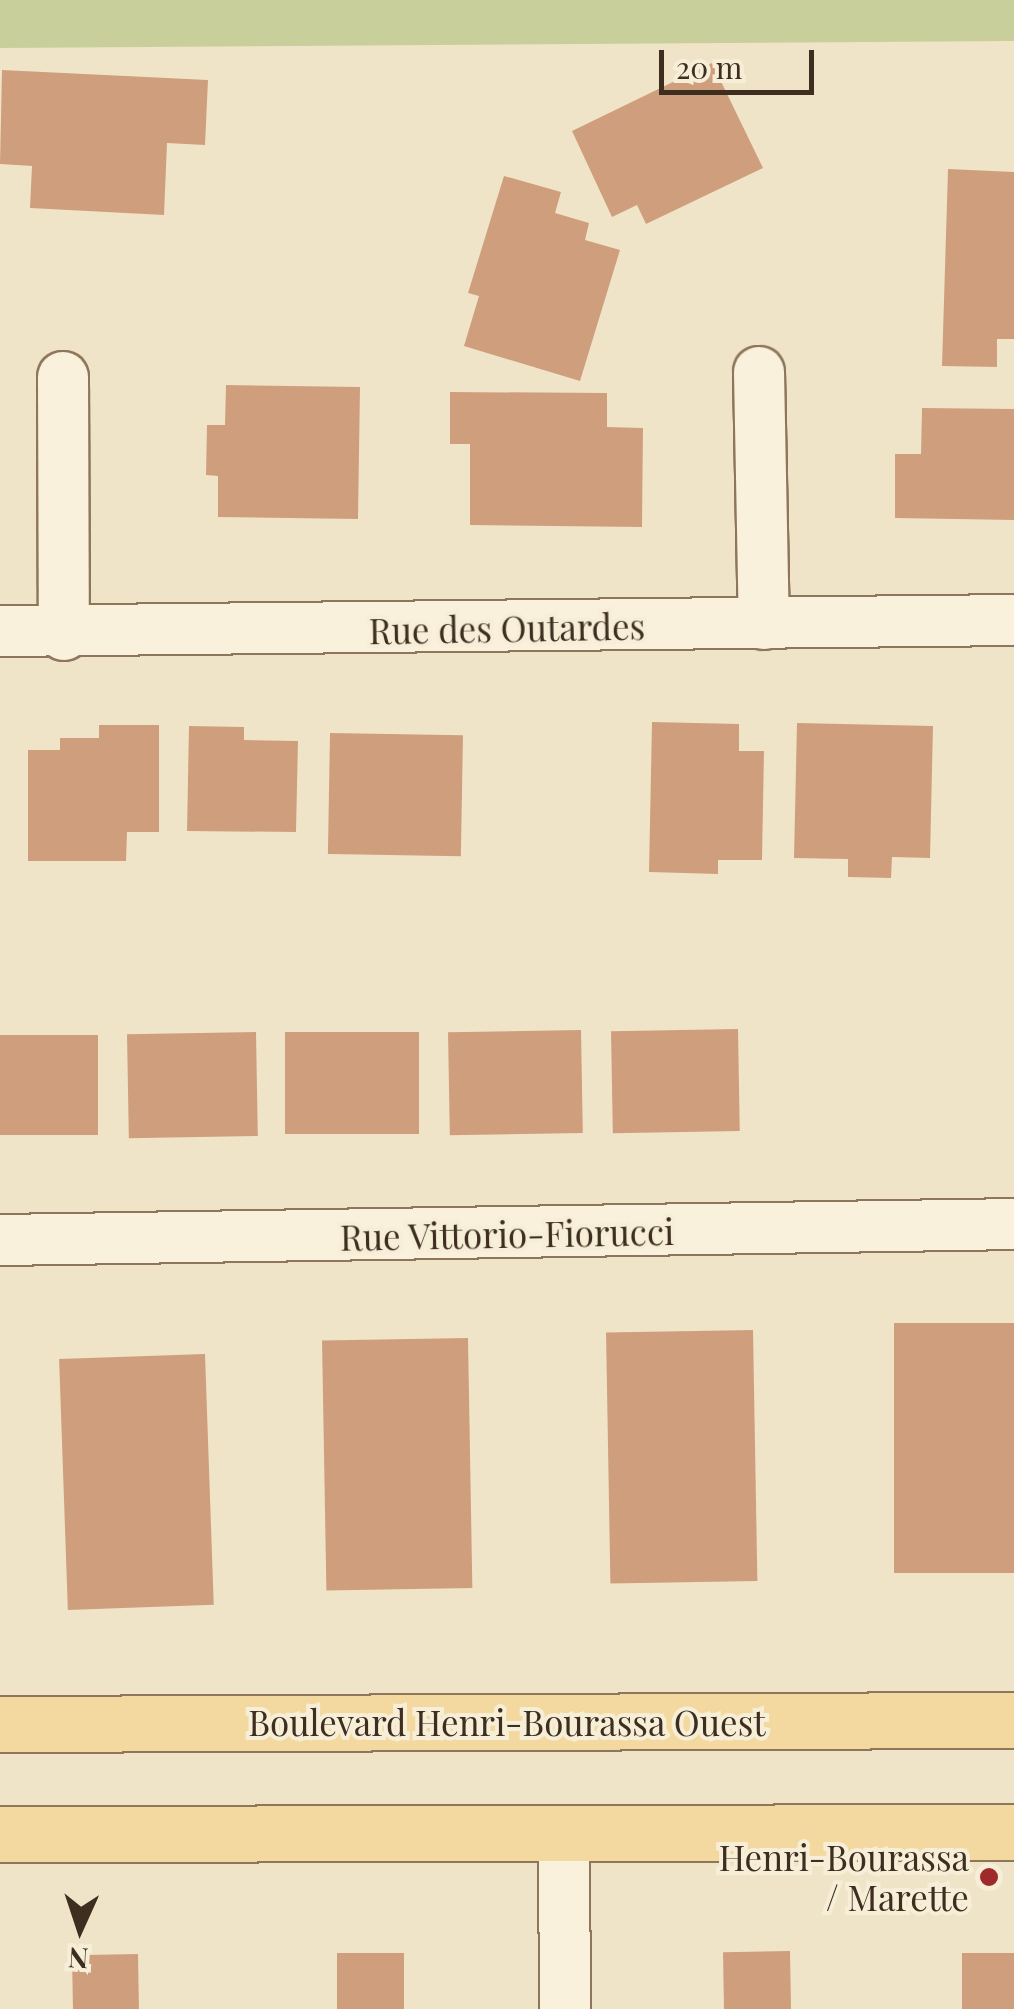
<!DOCTYPE html>
<style>
body{margin:0}
#map{position:relative;width:1014px;height:2009px;overflow:hidden;background:#f0e4c8;font-family:"Playfair Display",serif}
div>[style]{position:absolute}
.green>*{inset:0;background:#c9cf9b}
.building>*{inset:0;background:#cf9f7d;transform-origin:0 0}
.roads{filter:drop-shadow(2px 0 #8d765c) drop-shadow(-2px 0 #8d765c) drop-shadow(0 2px #8d765c) drop-shadow(0 -2px #8d765c)}
.street>*{height:50px;margin:-25px;padding:0 25px;transform-origin:25px;border-radius:25px;background:#faf1dc}
.primary>*{height:55px;margin:-27.5px;padding:0 27.5px;transform-origin:27.5px;border-radius:27.5px;background:#f3d9a0}
.dots>*{width:28px;height:28px;translate:-50% -50%;box-sizing:border-box;border:5px solid #f7eed8;border-radius:50%}
span{translate:-50% -50%;white-space:nowrap;text-align:center;line-height:1.15;-webkit-text-stroke:8px #f7eed8;paint-order:stroke}
.street-label{font-size:35px;color:#3d2e20}
.poi-label{font-size:35px;color:#3d2e20}
.right{translate:-100% -50%;text-align:right}
.north{position:absolute;left:30px;top:1879px;width:100px;height:100px;-webkit-text-stroke:8px #f7eed8;paint-order:stroke;rotate:183deg;font-size:28px;font-weight:700;line-height:40px;text-align:center;color:#3d2e20}
.north::after{content:'';display:block;margin:auto;width:35px;height:45px;background:#3d2e20;clip-path:polygon(50% 0,100% 100%,50% 72%,0 100%)}
.scale{position:absolute;left:659px;top:50px;width:155px;height:45px;box-sizing:border-box;border:5px solid #3d2e20;border-top:0;padding-left:12px;font-size:30px;line-height:35px;white-space:nowrap;color:#3d2e20;-webkit-text-stroke:8px #f7eed8;paint-order:stroke}
</style>
<div id="map">
<div class="green">
<i style="clip-path:polygon(0 0,1014px 0,1014px 41px,0 48px)"></i>
</div>
<div class="building">
<i style="clip-path:polygon(712px 63px,763px 168px,646px 224px,637px 205px,612px 217px,572px 131px)"></i>
<i style="clip-path:polygon(2px 70px,208px 80px,205px 145px,167px 143px,164px 215px,30px 208px,32px 166px,0 164px)"></i>
<i style="clip-path:polygon(948px 169px,1014px 172px,1014px 339px,997px 339px,997px 367px,942px 366px)"></i>
<i style="clip-path:polygon(504px 176px,561px 192px,555px 213px,589px 223px,585px 240px,620px 250px,580px 381px,464px 346px,479px 296px,468px 293px)"></i>
<i style="clip-path:polygon(226px 385px,360px 387px,358px 519px,218px 517px,218px 476px,206px 475px,207px 425px,225px 425px)"></i>
<i style="clip-path:polygon(450px 392px,607px 393px,607px 427px,643px 428px,642px 527px,470px 525px,470px 444px,450px 444px)"></i>
<i style="clip-path:polygon(922px 408px,1014px 409px,1014px 520px,895px 518px,895px 454px,921px 454px)"></i>
<i style="clip-path:polygon(652px 722px,739px 724px,739px 751px,764px 751px,762px 860px,718px 860px,718px 874px,649px 872px)"></i>
<i style="clip-path:polygon(797px 723px,933px 726px,930px 858px,892px 857px,891px 878px,848px 877px,848px 859px,794px 858px)"></i>
<i style="clip-path:polygon(99px 725px,159px 725px,159px 832px,127px 832px,126px 861px,28px 861px,28px 750px,60px 750px,60px 738px,99px 738px)"></i>
<i style="clip-path:polygon(189px 726px,244px 727px,244px 740px,298px 741px,296px 832px,187px 831px)"></i>
<i style="left:330px;top:733px;width:133px;height:121px;rotate:1deg"></i>
<i style="left:738px;top:1029px;width:102px;height:127px;rotate:89deg"></i>
<i style="left:581px;top:1030px;width:103px;height:133px;rotate:89deg"></i>
<i style="left:256px;top:1032px;width:104px;height:129px;rotate:89deg"></i>
<i style="left:285px;top:1032px;width:134px;height:102px"></i>
<i style="left:0;top:1035px;width:98px;height:100px"></i>
<i style="left:1014px;top:1323px;width:250px;height:120px;rotate:90deg"></i>
<i style="left:753px;top:1330px;width:251px;height:147px;rotate:89deg"></i>
<i style="left:468px;top:1338px;width:250px;height:146px;rotate:89deg"></i>
<i style="left:205px;top:1354px;width:251px;height:146px;rotate:88deg"></i>
<i style="left:790px;top:1951px;width:58px;height:67px;rotate:89deg"></i>
<i style="left:337px;top:1953px;width:67px;height:56px"></i>
<i style="left:1014px;top:1953px;width:56px;height:52px;rotate:90deg"></i>
<i style="left:138px;top:1954px;width:55px;height:66px;rotate:89deg"></i>
</div>
<div class="roads">
<div class="street">
<i style="left:759px;top:372px;width:252px;rotate:88.9deg"></i>
<i style="left:63px;top:377px;width:258px;rotate:89.8deg"></i>
<i style="left:0;top:631px;width:1014px;rotate:-0.62deg"></i>
<i style="left:0;top:1240px;width:1014px;rotate:-0.9deg"></i>
<i style="left:564px;top:1834px;width:175px;rotate:89.7deg"></i>
</div>
<div class="primary">
<i style="left:0;top:1724px;width:1014px;rotate:-0.23deg"></i>
<i style="left:0;top:1834px;width:1014px;rotate:-0.11deg"></i>
</div>
</div>
<div class="dots">
<i style="left:989px;top:1877px;background:#9e2a2b"></i>
</div>
<div class="street-label">
<span style="left:507px;top:628px;rotate:-1deg">Rue des Outardes</span>
<span style="left:507px;top:1234px;rotate:-1deg">Rue Vittorio-Fiorucci</span>
<span style="left:507px;top:1722px">Boulevard Henri-Bourassa Ouest</span>
</div>
<div class="poi-label">
<span class="right" style="left:969px;top:1877px">Henri-Bourassa<br>/ Marette</span>
</div>
<div class="north">N</div>
<div class="scale">20 m</div>
</div>
